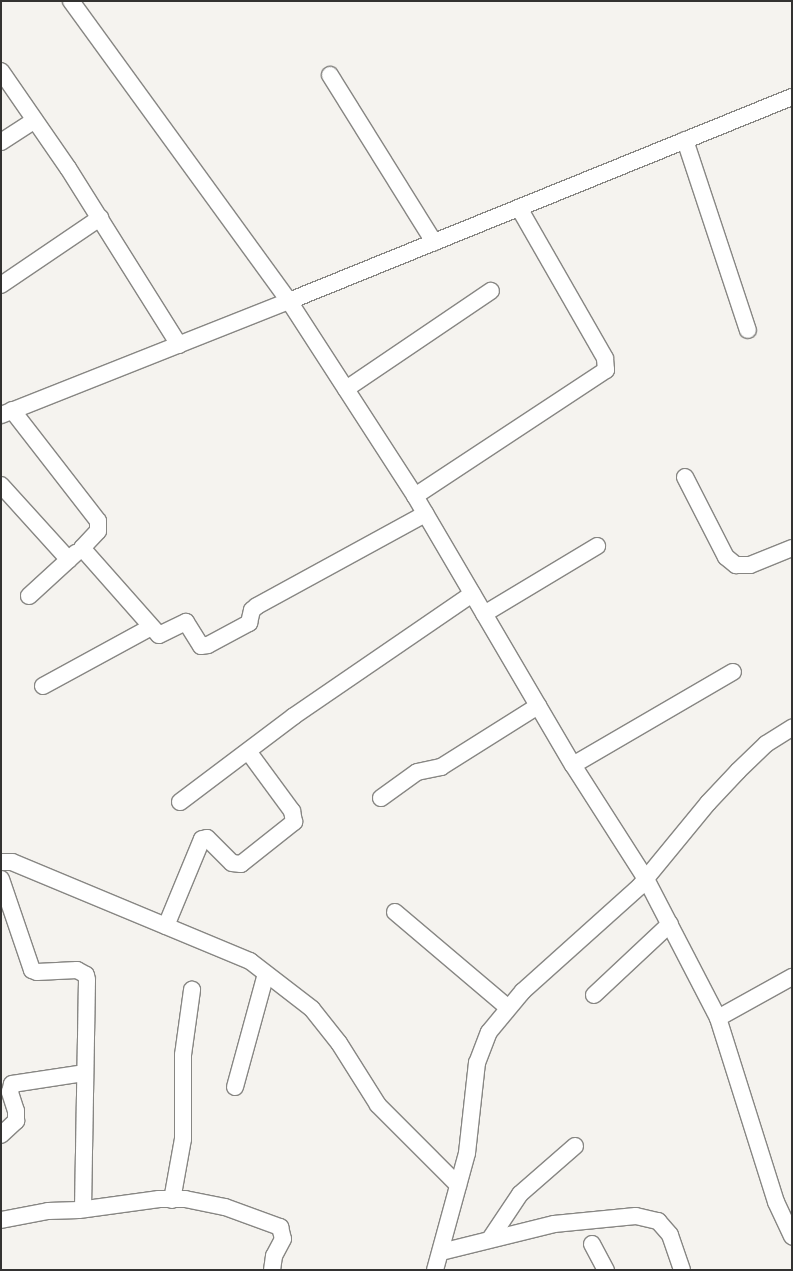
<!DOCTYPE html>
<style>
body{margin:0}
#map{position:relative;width:793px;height:1271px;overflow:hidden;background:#f5f3ef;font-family:"Archivo Narrow",sans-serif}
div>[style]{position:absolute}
.roads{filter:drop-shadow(1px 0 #878683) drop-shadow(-1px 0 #878683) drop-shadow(0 1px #878683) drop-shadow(0 -1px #878683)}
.street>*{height:16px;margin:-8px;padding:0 8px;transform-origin:8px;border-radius:8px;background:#fff}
span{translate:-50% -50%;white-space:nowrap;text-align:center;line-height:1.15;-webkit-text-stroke:3.5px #f5f3ef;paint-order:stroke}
.frame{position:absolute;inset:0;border:2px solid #333231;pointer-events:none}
</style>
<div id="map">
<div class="roads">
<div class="street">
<i style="left:71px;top:1px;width:371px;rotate:54deg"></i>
<i style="left:289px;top:301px;width:232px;rotate:57.1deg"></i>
<i style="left:415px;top:496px;width:312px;rotate:59.6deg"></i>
<i style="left:573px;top:765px;width:135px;rotate:57.4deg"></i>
<i style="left:646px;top:879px;width:157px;rotate:62.6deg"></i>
<i style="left:718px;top:1018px;width:193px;rotate:72.5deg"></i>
<i style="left:776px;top:1202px;width:38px;rotate:65deg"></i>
<i style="left:1px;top:71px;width:118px;rotate:55.4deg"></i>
<i style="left:68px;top:168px;width:209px;rotate:57.9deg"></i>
<i style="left:330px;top:75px;width:197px;rotate:58.1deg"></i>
<i style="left:685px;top:140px;width:200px;rotate:71.7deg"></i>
<i style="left:1px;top:142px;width:40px;rotate:-32.9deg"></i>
<i style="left:1px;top:285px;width:120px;rotate:-34.1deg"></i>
<i style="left:346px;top:389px;width:175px;rotate:-34.1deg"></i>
<i style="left:12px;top:410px;width:140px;rotate:52.2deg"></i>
<i style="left:98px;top:521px;width:10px;rotate:90deg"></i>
<i style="left:98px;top:531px;width:23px;rotate:133deg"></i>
<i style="left:82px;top:548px;width:116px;rotate:48.5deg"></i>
<i style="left:159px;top:635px;width:30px;rotate:-26deg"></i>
<i style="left:186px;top:622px;width:28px;rotate:58deg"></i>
<i style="left:201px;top:646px;width:7px;rotate:-8deg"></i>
<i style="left:208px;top:645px;width:47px;rotate:-28.2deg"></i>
<i style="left:249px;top:623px;width:13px;rotate:-77deg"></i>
<i style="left:252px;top:610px;width:6px;rotate:-39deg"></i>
<i style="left:257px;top:606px;width:192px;rotate:-28.7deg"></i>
<i style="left:1px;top:415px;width:310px;rotate:-21.6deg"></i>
<i style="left:289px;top:301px;width:543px;rotate:-22.08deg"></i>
<i style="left:685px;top:477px;width:90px;rotate:62.9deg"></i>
<i style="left:726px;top:557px;width:13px;rotate:39deg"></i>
<i style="left:736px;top:565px;width:14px"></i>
<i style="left:750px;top:565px;width:45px;rotate:-22deg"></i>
<i style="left:1px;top:485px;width:101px;rotate:47.8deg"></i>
<i style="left:415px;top:496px;width:229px;rotate:-33.4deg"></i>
<i style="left:606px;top:370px;width:12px;rotate:-95deg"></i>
<i style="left:605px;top:358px;width:173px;rotate:-119.8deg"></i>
<i style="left:29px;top:596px;width:64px;rotate:-42.5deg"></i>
<i style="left:484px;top:614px;width:132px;rotate:-31deg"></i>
<i style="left:43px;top:686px;width:123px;rotate:-28.6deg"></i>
<i style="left:573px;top:765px;width:185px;rotate:-30.2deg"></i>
<i style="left:381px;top:798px;width:44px;rotate:-35.8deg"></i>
<i style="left:417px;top:772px;width:25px;rotate:-12deg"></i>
<i style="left:441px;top:767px;width:115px;rotate:-32.2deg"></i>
<i style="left:180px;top:802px;width:143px;rotate:-37deg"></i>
<i style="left:294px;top:716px;width:216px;rotate:-34.4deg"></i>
<i style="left:1px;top:862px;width:11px"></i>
<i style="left:12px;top:862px;width:258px;rotate:22.6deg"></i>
<i style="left:250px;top:961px;width:78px;rotate:37.7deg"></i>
<i style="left:312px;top:1009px;width:43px;rotate:51.5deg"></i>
<i style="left:339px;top:1043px;width:73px;rotate:57.8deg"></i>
<i style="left:378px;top:1105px;width:113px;rotate:45deg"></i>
<i style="left:1px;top:879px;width:96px;rotate:71.2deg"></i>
<i style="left:32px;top:970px;width:5px;rotate:22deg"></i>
<i style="left:37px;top:972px;width:40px;rotate:-2.9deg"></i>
<i style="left:77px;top:970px;width:10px;rotate:29deg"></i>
<i style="left:86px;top:975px;width:5px;rotate:79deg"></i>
<i style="left:87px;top:980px;width:229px;rotate:91deg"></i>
<i style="left:395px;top:912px;width:148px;rotate:40.3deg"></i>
<i style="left:166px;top:926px;width:94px;rotate:-67.5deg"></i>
<i style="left:202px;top:839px;width:5px;rotate:-11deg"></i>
<i style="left:207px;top:838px;width:35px;rotate:45deg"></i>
<i style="left:232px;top:863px;width:9px;rotate:6deg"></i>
<i style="left:241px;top:864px;width:68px;rotate:-38.4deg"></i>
<i style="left:294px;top:822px;width:11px;rotate:-100deg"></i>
<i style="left:292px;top:811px;width:74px;rotate:-126.3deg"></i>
<i style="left:594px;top:995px;width:104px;rotate:-43.1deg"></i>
<i style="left:718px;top:1018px;width:85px;rotate:-29deg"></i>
<i style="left:235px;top:1087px;width:117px;rotate:-74.7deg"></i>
<i style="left:1px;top:1135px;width:21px;rotate:-43deg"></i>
<i style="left:16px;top:1121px;width:10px;rotate:-90deg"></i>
<i style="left:16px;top:1111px;width:20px;rotate:-108deg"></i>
<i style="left:10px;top:1092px;width:8px;rotate:-76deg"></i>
<i style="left:12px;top:1084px;width:74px;rotate:-8.6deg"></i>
<i style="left:172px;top:1200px;width:62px;rotate:-79.8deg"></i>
<i style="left:183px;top:1139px;width:84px;rotate:-90deg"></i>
<i style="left:183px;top:1055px;width:66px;rotate:-82.1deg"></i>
<i style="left:1px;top:1220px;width:48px;rotate:-10.8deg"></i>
<i style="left:48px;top:1211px;width:31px;rotate:-2deg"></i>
<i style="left:79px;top:1210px;width:81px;rotate:-7.8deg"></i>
<i style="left:159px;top:1199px;width:26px"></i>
<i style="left:185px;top:1199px;width:41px;rotate:11.3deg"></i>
<i style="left:225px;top:1207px;width:59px;rotate:20deg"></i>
<i style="left:280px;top:1227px;width:12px;rotate:76deg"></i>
<i style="left:283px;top:1239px;width:19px;rotate:118deg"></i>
<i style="left:274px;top:1256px;width:14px;rotate:98deg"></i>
<i style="left:490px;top:1239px;width:54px;rotate:-56.3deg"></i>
<i style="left:520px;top:1194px;width:73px;rotate:-41.1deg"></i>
<i style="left:592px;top:1244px;width:30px;rotate:62deg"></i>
<i style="left:441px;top:1252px;width:116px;rotate:-13.9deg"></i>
<i style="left:554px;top:1224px;width:82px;rotate:-5.6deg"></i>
<i style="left:636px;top:1216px;width:23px;rotate:13deg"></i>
<i style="left:658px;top:1221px;width:18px;rotate:49deg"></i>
<i style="left:670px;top:1235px;width:37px;rotate:71deg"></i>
<i style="left:435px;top:1270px;width:121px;rotate:-74.7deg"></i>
<i style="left:467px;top:1153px;width:91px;rotate:-83.7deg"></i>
<i style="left:477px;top:1063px;width:33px;rotate:-69deg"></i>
<i style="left:489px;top:1032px;width:53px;rotate:-50.3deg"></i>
<i style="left:523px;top:991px;width:156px;rotate:-41.9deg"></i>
<i style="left:639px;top:887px;width:109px;rotate:-50.6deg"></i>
<i style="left:708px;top:803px;width:44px;rotate:-46.8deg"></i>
<i style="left:738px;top:771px;width:39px;rotate:-44deg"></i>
<i style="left:766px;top:744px;width:31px;rotate:-32deg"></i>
</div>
</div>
<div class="frame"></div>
</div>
